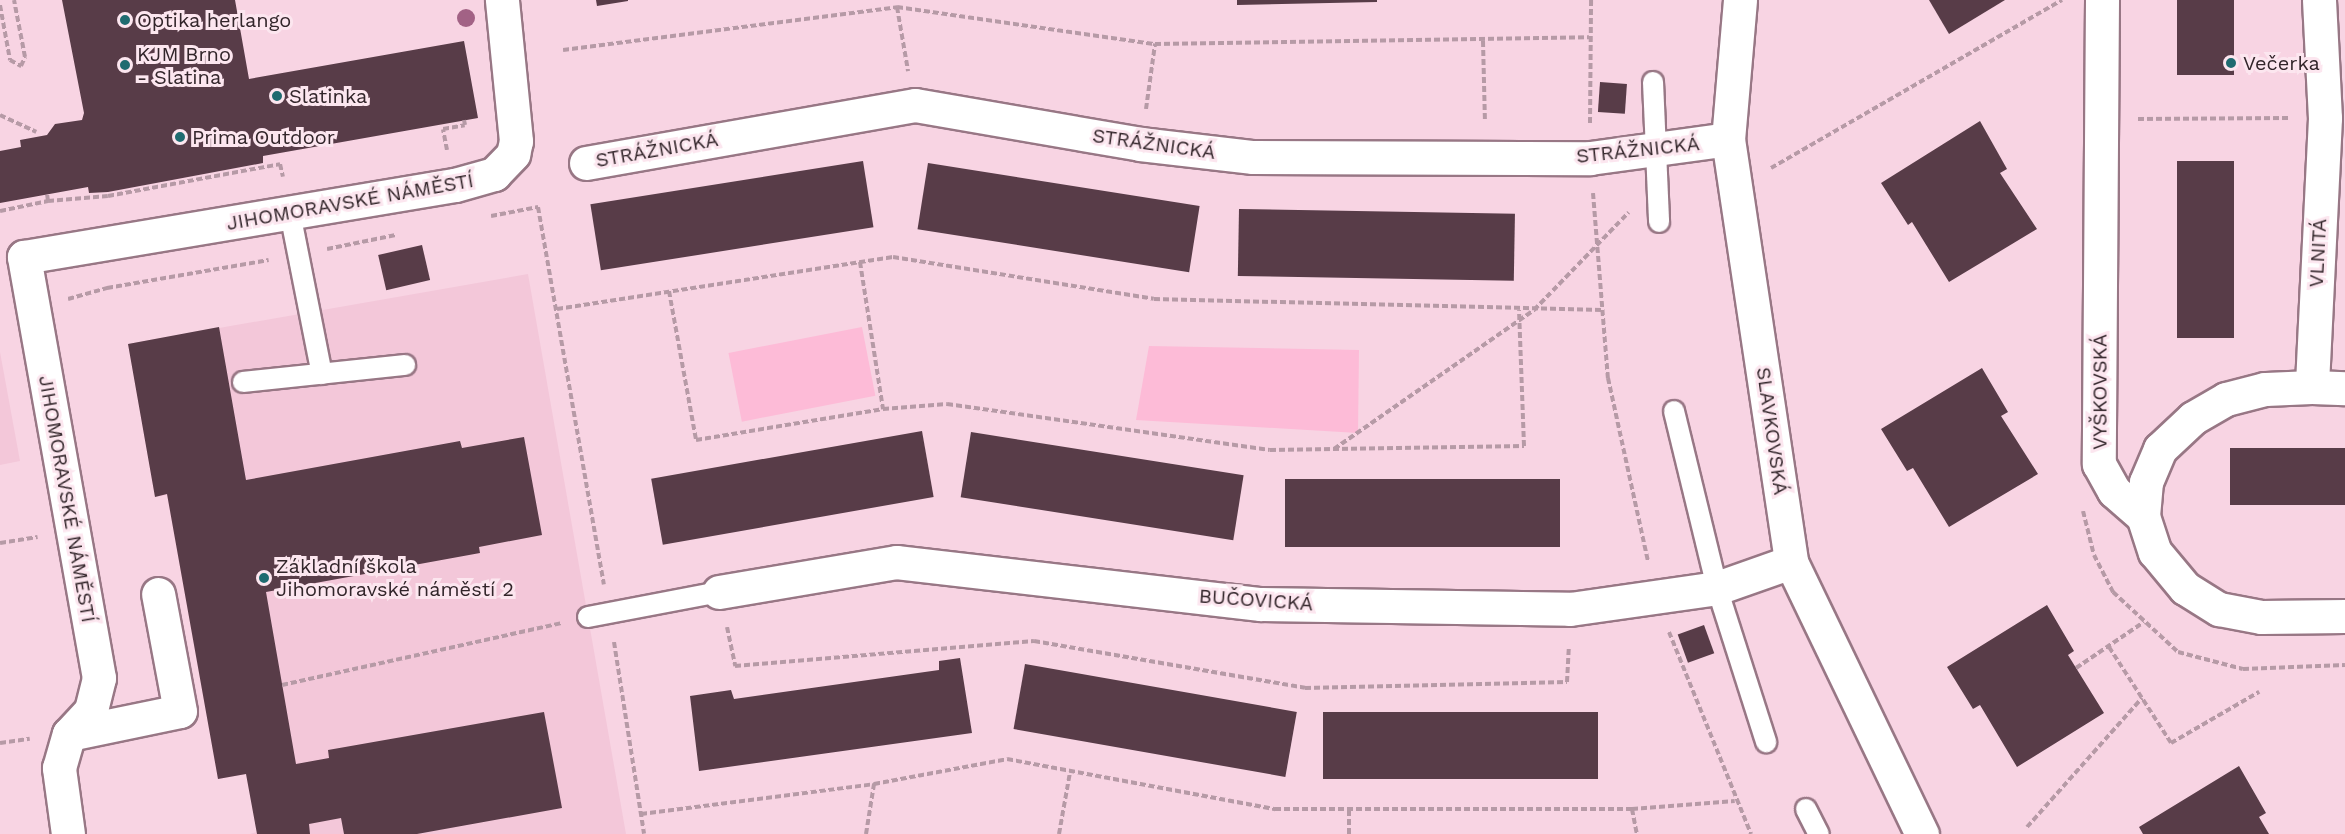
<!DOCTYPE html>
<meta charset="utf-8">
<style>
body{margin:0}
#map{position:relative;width:2345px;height:834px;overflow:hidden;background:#f8d4e3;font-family:"Work Sans",sans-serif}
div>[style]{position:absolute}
.built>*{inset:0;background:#f3c7d9}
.green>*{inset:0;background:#fdbbd7;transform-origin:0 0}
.building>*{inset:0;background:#583c48;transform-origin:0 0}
.path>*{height:4px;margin-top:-2px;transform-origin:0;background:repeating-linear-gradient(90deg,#b69aa6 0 6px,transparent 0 9px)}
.roads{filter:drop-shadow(2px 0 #987785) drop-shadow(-2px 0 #987785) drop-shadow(0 2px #987785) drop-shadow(0 -2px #987785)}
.lane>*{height:20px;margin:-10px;padding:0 10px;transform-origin:10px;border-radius:10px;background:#fff}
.street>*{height:33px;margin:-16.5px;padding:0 16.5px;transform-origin:16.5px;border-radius:16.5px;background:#fff}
.trees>*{width:18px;height:18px;margin:-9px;border-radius:50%;background:#a26285}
.dots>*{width:16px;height:16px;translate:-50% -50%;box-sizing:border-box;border:3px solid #fce6ef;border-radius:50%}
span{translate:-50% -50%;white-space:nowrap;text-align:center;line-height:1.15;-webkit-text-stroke:6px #fce6ef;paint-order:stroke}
.poi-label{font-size:20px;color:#32252a}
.left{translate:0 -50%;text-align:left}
.street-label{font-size:20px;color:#32252a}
</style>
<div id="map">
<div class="built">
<i style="clip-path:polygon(528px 274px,626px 834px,250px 834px,257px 832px,246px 774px,218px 779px,167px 495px,155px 497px,128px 344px)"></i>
<i style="clip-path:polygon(0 352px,20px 461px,0 465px)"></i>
</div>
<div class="green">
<i style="left:862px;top:327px;width:70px;height:136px;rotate:79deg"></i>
<i style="clip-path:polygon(1149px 346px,1359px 350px,1358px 433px,1136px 420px)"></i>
</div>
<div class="building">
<i style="clip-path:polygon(62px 0,235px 0,249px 79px,464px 41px,478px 118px,263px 156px,263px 163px,108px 192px,89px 193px,88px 187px,0 203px,0 151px,21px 147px,20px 140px,47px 135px,55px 124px,82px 120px,84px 113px)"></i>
<i style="clip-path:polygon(596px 0,628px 0,628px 1px,597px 6px)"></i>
<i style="clip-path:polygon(1237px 0,1377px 0,1377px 2px,1237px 5px)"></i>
<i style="clip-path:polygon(1929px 0,2005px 0,1949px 34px)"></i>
<i style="left:2177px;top:0;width:57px;height:75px"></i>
<i style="left:1600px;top:82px;width:27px;height:30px;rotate:4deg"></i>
<i style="clip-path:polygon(1980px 121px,2007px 169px,2000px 173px,2037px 229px,1949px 282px,1912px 222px,1908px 225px,1881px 183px)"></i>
<i style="left:863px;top:161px;width:67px;height:276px;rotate:81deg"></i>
<i style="left:2234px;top:161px;width:177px;height:57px;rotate:90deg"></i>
<i style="left:928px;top:163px;width:275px;height:67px;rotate:9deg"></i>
<i style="left:1239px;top:209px;width:276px;height:67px;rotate:1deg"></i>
<i style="left:422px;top:245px;width:36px;height:45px;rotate:77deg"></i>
<i style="clip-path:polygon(219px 327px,246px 480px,460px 441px,462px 448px,524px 437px,542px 535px,479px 547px,480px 553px,266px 592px,296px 764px,329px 758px,328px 750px,544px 712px,562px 808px,417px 834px,344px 834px,341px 818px,309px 824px,310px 834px,257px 834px,246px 774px,218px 779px,167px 494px,155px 497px,128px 344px)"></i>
<i style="clip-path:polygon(1982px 368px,2008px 412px,2001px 416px,2038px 474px,1949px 527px,1913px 468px,1907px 471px,1881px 429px)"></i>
<i style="left:922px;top:431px;width:67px;height:275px;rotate:80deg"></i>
<i style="left:971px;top:432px;width:276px;height:66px;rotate:9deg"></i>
<i style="left:2230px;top:448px;width:115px;height:57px"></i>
<i style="left:1560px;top:479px;width:68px;height:275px;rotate:90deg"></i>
<i style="clip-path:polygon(2047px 605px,2074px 651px,2068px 655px,2104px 713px,2017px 767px,1980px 705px,1973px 709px,1947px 667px)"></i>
<i style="left:1704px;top:625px;width:30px;height:28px;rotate:70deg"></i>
<i style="clip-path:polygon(960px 658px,972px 733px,699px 771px,690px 696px,731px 690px,734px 699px,939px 670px,939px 661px)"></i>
<i style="left:1025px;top:664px;width:276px;height:66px;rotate:10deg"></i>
<i style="left:1598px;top:712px;width:67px;height:275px;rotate:90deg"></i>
<i style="clip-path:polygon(2239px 766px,2266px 813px,2259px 817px,2269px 834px,2143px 834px,2139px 827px)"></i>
</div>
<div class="path">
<i style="left:0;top:5px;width:56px;rotate:79.7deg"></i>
<i style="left:10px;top:60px;width:13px;rotate:29deg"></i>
<i style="left:21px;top:66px;width:10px;rotate:-66deg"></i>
<i style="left:25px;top:57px;width:58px;rotate:-100.9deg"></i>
<i style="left:897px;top:7px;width:65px;rotate:80.2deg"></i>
<i style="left:1483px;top:41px;width:81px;rotate:88.6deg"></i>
<i style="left:563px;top:50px;width:337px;rotate:-7.3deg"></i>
<i style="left:897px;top:7px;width:261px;rotate:8.2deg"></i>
<i style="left:1155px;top:44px;width:434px;rotate:-0.9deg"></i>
<i style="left:1146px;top:109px;width:66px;rotate:-82.1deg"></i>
<i style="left:0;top:115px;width:40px;rotate:25deg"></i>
<i style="left:2138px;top:119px;width:152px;rotate:-0.4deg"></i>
<i style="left:1590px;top:123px;width:123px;rotate:-89.5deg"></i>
<i style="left:447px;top:150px;width:21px;rotate:-101deg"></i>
<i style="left:443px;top:129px;width:22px;rotate:-10deg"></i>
<i style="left:465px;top:125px;width:5px;rotate:-101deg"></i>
<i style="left:1771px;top:168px;width:336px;rotate:-30deg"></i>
<i style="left:1593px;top:193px;width:186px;rotate:85.4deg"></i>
<i style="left:1608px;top:378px;width:188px;rotate:77.7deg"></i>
<i style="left:48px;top:201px;width:60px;rotate:-4.8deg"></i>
<i style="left:108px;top:196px;width:175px;rotate:-10.5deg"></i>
<i style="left:280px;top:164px;width:13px;rotate:77deg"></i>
<i style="left:0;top:211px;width:49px;rotate:-11.8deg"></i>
<i style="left:48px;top:201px;width:7px;rotate:-98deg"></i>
<i style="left:491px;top:216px;width:48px;rotate:-10.8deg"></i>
<i style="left:538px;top:207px;width:383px;rotate:80.1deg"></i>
<i style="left:327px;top:249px;width:70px;rotate:-11.5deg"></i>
<i style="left:860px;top:262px;width:149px;rotate:81.1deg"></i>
<i style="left:669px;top:291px;width:151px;rotate:79.7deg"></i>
<i style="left:696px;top:440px;width:190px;rotate:-9.4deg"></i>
<i style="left:883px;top:409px;width:64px;rotate:-4.5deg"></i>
<i style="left:947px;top:404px;width:326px;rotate:8.1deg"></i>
<i style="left:1270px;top:450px;width:254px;rotate:-0.9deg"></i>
<i style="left:1524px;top:446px;width:136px;rotate:-92.1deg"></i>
<i style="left:68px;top:299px;width:41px;rotate:-15.8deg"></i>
<i style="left:107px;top:288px;width:164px;rotate:-9.8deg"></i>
<i style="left:557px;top:309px;width:340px;rotate:-8.8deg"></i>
<i style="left:893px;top:257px;width:264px;rotate:9.1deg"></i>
<i style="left:1154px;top:299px;width:448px;rotate:1.4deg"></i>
<i style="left:1334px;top:449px;width:244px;rotate:-34.8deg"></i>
<i style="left:1534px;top:310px;width:136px;rotate:-45.9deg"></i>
<i style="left:2083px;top:511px;width:45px;rotate:76deg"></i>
<i style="left:2094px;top:555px;width:42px;rotate:62.8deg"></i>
<i style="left:2113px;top:592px;width:88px;rotate:42.7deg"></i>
<i style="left:2178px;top:652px;width:67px;rotate:14.7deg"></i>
<i style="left:2243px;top:669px;width:102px;rotate:-2.2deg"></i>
<i style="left:0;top:543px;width:38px;rotate:-9deg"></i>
<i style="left:727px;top:627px;width:40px;rotate:78deg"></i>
<i style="left:735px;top:666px;width:300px;rotate:-4.8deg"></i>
<i style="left:1034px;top:641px;width:275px;rotate:9.8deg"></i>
<i style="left:1305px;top:688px;width:262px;rotate:-1.3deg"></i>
<i style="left:1567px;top:682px;width:36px;rotate:-87deg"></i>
<i style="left:1669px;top:632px;width:218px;rotate:67.9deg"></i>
<i style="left:614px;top:642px;width:194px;rotate:81.1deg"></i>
<i style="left:2109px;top:647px;width:114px;rotate:57.1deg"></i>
<i style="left:2171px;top:743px;width:102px;rotate:-30.1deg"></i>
<i style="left:2076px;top:668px;width:82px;rotate:-34.1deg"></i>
<i style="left:282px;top:685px;width:286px;rotate:-12.5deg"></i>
<i style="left:0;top:743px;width:30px;rotate:-8deg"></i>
<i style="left:1632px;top:809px;width:25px;rotate:79deg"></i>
<i style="left:641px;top:814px;width:235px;rotate:-7.3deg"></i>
<i style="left:874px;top:784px;width:135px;rotate:-10.6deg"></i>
<i style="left:1007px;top:759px;width:273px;rotate:10.6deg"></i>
<i style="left:1275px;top:809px;width:357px"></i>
<i style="left:1632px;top:809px;width:103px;rotate:-4.4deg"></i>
<i style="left:2027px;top:827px;width:173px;rotate:-48.3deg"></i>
<i style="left:866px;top:834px;width:51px;rotate:-80.9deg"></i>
<i style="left:1059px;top:834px;width:63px;rotate:-79.9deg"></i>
<i style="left:1349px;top:834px;width:25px;rotate:-90deg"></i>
</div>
<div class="roads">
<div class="lane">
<i style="left:1653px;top:82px;width:140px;rotate:87.5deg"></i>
<i style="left:290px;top:213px;width:164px;rotate:78.8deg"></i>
<i style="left:243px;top:382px;width:163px;rotate:-6deg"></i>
<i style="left:1674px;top:411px;width:182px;rotate:76.3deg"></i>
<i style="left:1717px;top:588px;width:162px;rotate:72.3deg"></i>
<i style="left:588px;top:617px;width:133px;rotate:-10.8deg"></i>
<i style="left:1806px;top:809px;width:28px;rotate:63deg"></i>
</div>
<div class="street">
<i style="left:1740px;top:0;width:140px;rotate:94.9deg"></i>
<i style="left:1728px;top:139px;width:428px;rotate:81.5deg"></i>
<i style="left:1791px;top:562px;width:302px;rotate:64.3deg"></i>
<i style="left:2102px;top:0;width:464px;rotate:90.4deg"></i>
<i style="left:2099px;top:464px;width:31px;rotate:61deg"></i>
<i style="left:2114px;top:491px;width:38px;rotate:41deg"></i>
<i style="left:2143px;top:516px;width:38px;rotate:72deg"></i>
<i style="left:2155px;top:552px;width:47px;rotate:50.2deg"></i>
<i style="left:2185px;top:588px;width:40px;rotate:32deg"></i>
<i style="left:2219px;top:609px;width:43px;rotate:10.8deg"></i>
<i style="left:2261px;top:617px;width:84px;rotate:-0.7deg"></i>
<i style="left:2319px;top:0;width:118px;rotate:87.1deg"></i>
<i style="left:2325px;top:118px;width:269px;rotate:92.8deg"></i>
<i style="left:2312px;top:387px;width:33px;rotate:2deg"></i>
<i style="left:586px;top:163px;width:334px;rotate:-10deg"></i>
<i style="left:915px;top:105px;width:228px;rotate:9.8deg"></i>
<i style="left:1140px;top:144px;width:114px;rotate:6.6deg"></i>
<i style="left:1253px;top:157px;width:337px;rotate:0.2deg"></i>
<i style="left:1590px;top:158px;width:139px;rotate:-7.8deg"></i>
<i style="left:2143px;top:516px;width:34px;rotate:-85deg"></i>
<i style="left:2146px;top:482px;width:36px;rotate:-67deg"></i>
<i style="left:2160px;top:449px;width:45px;rotate:-43.2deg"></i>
<i style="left:2193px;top:418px;width:38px;rotate:-30deg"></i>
<i style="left:2226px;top:399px;width:40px;rotate:-14.4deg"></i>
<i style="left:2265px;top:389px;width:47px;rotate:-2.4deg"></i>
<i style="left:719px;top:592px;width:180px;rotate:-9.6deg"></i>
<i style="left:896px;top:562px;width:367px;rotate:6.6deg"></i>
<i style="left:1261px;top:604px;width:309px;rotate:0.9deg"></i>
<i style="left:1570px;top:609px;width:148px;rotate:-8.1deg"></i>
<i style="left:1717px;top:588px;width:78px;rotate:-19.4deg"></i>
<i style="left:69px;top:734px;width:113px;rotate:-11.7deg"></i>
<i style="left:180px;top:711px;width:119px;rotate:-100.6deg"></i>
<i style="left:68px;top:834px;width:67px;rotate:-97.8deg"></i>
<i style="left:59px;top:768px;width:35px;rotate:-74deg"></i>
<i style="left:69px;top:734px;width:33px;rotate:-47deg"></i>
<i style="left:91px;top:710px;width:33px;rotate:-76deg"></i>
<i style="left:99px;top:678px;width:428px;rotate:-100.1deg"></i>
<i style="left:24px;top:257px;width:437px;rotate:-9.5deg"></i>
<i style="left:455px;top:185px;width:41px;rotate:-15.8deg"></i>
<i style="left:494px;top:174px;width:28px;rotate:-46deg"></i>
<i style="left:513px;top:154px;width:13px;rotate:-77deg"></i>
<i style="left:516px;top:141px;width:142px;rotate:-95.7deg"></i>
</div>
</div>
<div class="trees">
<i style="left:466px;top:18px"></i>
</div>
<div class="dots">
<i style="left:125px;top:20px;background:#1f6b70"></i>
<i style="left:2231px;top:63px;background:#1f6b70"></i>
<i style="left:125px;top:65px;background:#1f6b70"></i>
<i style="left:277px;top:96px;background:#1f6b70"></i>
<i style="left:180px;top:137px;background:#1f6b70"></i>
<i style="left:264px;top:578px;background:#1f6b70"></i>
</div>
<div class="poi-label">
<span class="left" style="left:137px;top:20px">Optika herlango</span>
<span class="left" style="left:137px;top:66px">KJM Brno<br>- Slatina</span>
<span class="left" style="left:2243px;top:63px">Večerka</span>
<span class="left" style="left:289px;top:96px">Slatinka</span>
<span class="left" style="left:192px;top:137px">Prima Outdoor</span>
<span class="left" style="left:276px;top:578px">Základní škola<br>Jihomoravské náměstí 2</span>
</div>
<div class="street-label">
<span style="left:1154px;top:144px;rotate:8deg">STRÁŽNICKÁ</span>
<span style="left:657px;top:150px;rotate:-10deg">STRÁŽNICKÁ</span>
<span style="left:1638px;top:150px;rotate:-6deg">STRÁŽNICKÁ</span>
<span style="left:350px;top:202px;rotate:-10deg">JIHOMORAVSKÉ NÁMĚSTÍ</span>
<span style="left:2318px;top:253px;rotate:-87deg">VLNITÁ</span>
<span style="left:2100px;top:392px;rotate:-90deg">VYŠKOVSKÁ</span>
<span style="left:1772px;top:431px;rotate:82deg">SLAVKOVSKÁ</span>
<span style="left:67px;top:499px;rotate:80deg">JIHOMORAVSKÉ NÁMĚSTÍ</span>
<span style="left:1256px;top:600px;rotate:4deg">BUČOVICKÁ</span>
</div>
</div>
